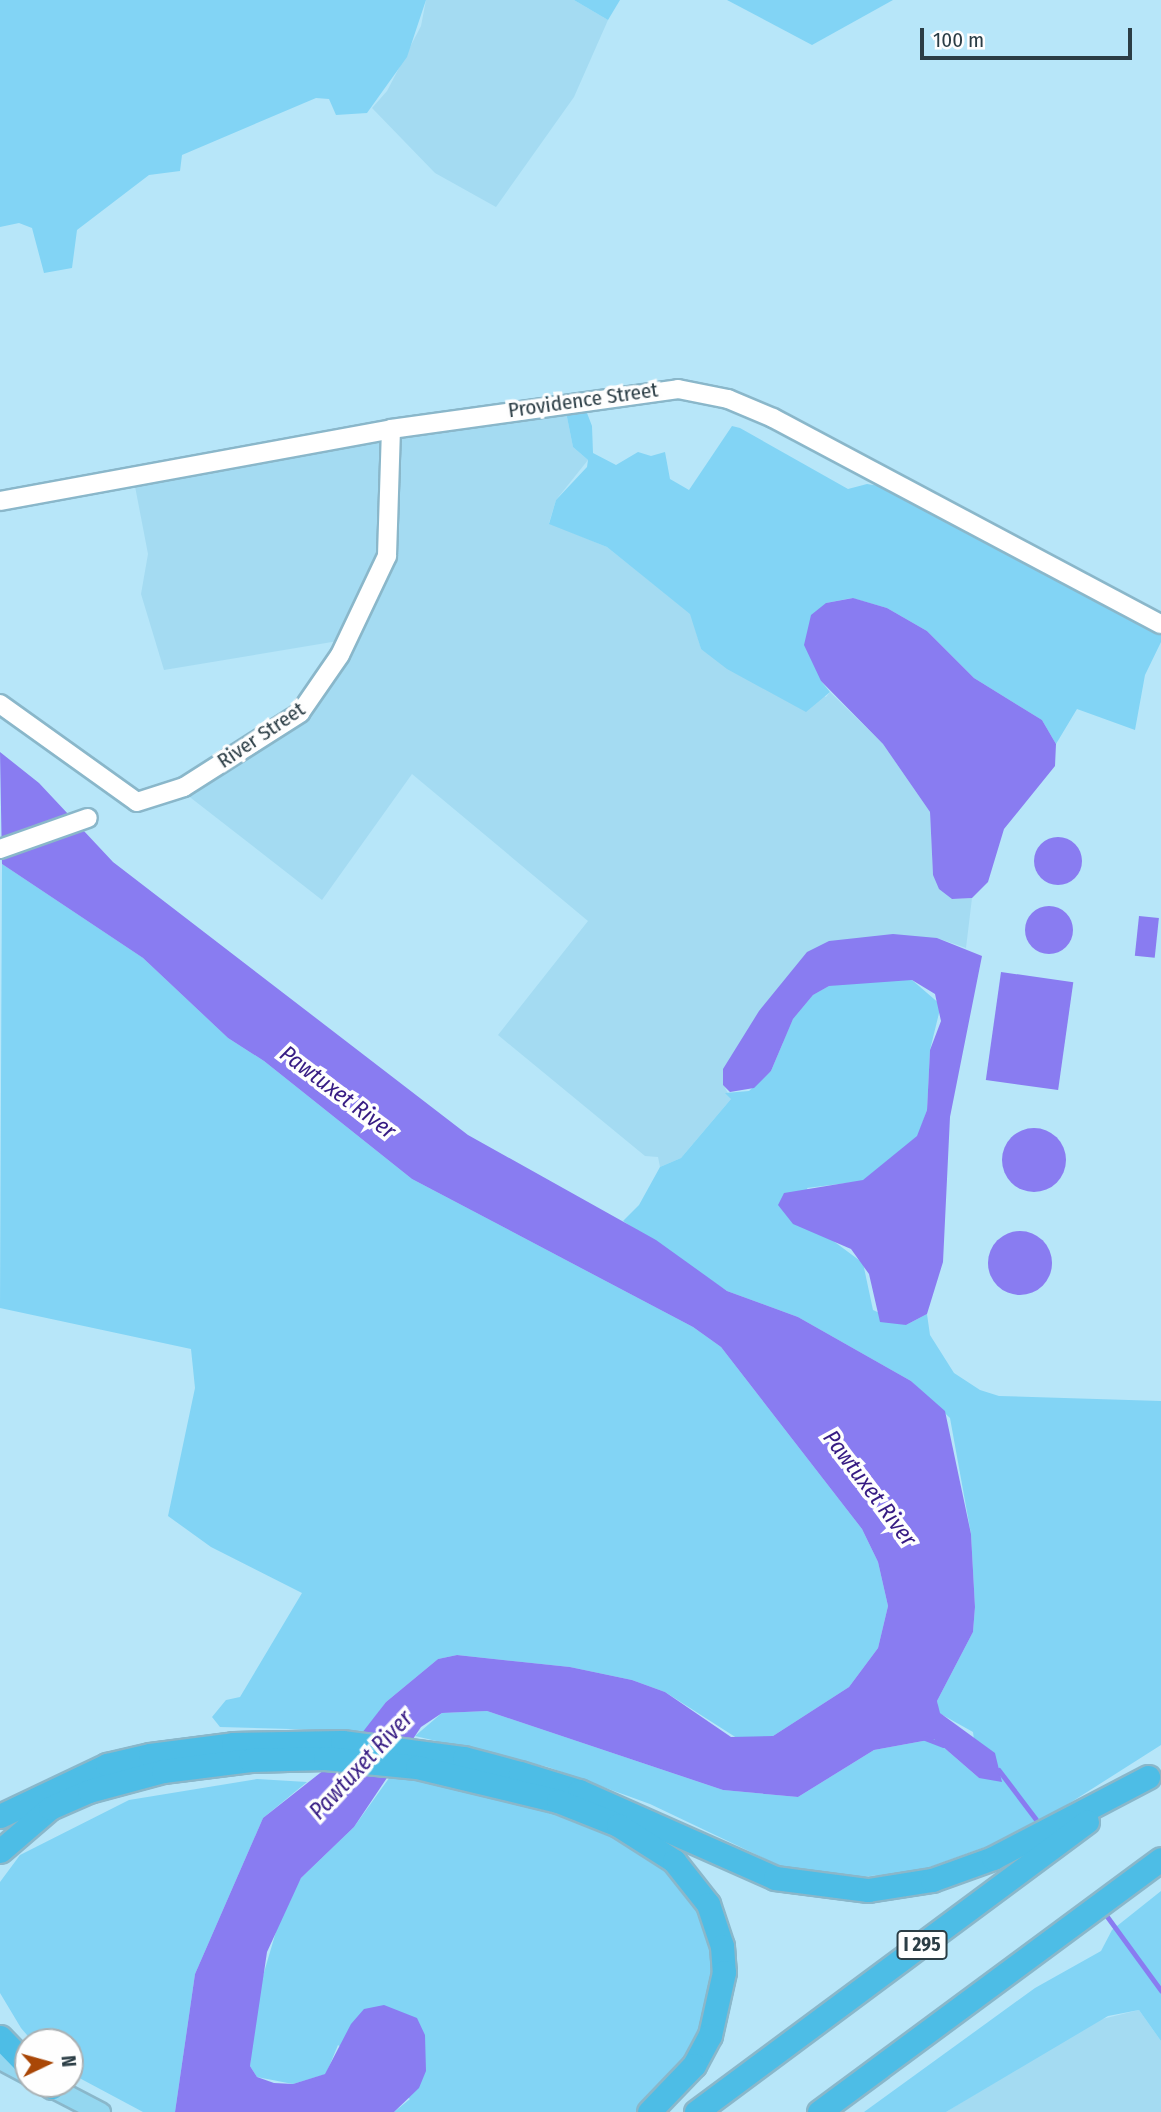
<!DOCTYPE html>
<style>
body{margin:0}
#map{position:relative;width:1161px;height:2112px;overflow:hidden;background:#b7e6f9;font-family:"Fira Sans Condensed",sans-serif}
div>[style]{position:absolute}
.built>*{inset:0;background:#a4dbf2}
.green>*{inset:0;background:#82d4f5}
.water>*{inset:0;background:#897cf1;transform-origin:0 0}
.round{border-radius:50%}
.stream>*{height:4.5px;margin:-2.25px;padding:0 2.25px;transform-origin:2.25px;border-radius:2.25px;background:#897cf1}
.roads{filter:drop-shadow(2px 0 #8ab7ca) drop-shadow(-2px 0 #8ab7ca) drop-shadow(0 2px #8ab7ca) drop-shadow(0 -2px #8ab7ca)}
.secondary>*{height:18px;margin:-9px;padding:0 9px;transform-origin:9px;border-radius:9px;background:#fff}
.primary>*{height:19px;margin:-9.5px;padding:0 9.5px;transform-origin:9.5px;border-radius:9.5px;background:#94d7f0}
.highway>*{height:23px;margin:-11.5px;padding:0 11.5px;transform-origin:11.5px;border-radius:11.5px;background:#4dbde6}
span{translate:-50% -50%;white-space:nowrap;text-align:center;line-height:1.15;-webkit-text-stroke:7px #fefefe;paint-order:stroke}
.shield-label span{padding:2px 5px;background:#fefefe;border:2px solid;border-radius:5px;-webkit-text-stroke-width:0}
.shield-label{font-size:19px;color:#2b3d45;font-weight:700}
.street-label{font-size:21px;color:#2b3d45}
.water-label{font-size:23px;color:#361b83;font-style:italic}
.north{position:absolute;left:14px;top:2028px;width:70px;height:70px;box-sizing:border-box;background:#fefefe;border:2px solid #aab1b4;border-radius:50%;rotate:85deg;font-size:19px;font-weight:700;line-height:28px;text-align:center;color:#2b3d45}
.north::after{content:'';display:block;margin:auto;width:24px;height:32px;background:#a94707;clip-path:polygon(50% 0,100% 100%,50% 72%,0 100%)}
.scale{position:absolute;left:920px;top:28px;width:212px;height:32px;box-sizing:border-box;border:4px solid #2b3d45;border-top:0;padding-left:9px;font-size:21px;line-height:24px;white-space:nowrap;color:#2b3d45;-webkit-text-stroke:5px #fefefe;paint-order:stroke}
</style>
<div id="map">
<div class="built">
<i style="clip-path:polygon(426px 0,574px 0,608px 20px,574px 97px,496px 207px,435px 173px,372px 108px,387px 91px,421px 26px)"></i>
<i style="clip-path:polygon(564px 402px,573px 447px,588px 460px,556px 500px,549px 523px,607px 547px,691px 614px,701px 649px,826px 697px,830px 692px,883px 744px,930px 812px,933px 875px,952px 899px,972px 898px,966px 948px,937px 938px,723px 1084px,731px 1099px,681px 1158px,660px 1167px,658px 1157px,645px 1156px,498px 1035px,588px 921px,412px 774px,322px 900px,182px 791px,282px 727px,344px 640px,164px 670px,141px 594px,148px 554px,134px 481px)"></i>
<i style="clip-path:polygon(1139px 2010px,1161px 2041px,1161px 2112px,946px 2112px,1094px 2021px)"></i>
</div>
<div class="green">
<i style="clip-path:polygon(0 0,426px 0,407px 57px,367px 113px,336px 115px,329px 99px,316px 98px,182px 155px,180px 171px,149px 175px,77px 230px,72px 268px,44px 273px,32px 228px,19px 223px,0 227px)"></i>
<i style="clip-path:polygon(574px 0,620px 0,608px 20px)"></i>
<i style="clip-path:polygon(727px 0,893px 0,812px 45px)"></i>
<i style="clip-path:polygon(582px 400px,592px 426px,593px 453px,616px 465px,638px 452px,651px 456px,665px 452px,670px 479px,689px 490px,732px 426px,740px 428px,848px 489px,867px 484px,912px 491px,1161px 624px,1161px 642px,1145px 675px,1135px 730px,1077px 709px,1056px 744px,1042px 720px,974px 678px,927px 631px,887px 608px,852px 598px,826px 603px,821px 681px,830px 692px,806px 712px,727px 669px,701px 649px,690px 614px,607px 547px,549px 524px,556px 500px,587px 467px,588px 460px,573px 447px,564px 402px)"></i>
<i style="clip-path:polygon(2px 864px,143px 958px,228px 1038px,264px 1061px,412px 1179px,693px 1327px,721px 1347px,862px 1529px,878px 1562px,888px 1606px,878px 1648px,849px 1687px,773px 1736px,740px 1740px,665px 1692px,632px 1680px,570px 1667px,457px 1655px,438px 1659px,386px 1702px,365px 1731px,220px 1727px,212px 1717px,226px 1700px,240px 1697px,302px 1593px,211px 1547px,168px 1516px,195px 1388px,191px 1349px,0 1308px)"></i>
<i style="clip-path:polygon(884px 978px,912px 980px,941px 1005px,930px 1050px,927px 1110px,918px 1136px,863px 1181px,807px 1188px,832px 1240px,863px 1263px,873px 1310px,906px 1325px,927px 1314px,930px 1335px,954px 1373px,980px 1390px,999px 1396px,1161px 1401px,1161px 1745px,1021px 1834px,919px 1871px,851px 1878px,780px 1866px,650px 1804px,548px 1767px,415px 1736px,442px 1713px,487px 1711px,723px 1790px,798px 1797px,874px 1750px,934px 1739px,979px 1778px,973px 1732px,939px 1713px,937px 1701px,973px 1632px,975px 1607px,971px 1534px,950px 1418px,911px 1381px,798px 1317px,727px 1291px,623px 1221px,639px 1205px,660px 1167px,681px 1158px,731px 1099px,725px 1093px,749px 1091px,771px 1071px,793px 1019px,813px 995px,829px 986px)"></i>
<i style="clip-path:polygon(392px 1774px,507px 1794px,631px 1840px,690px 1887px,716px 1952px,714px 2007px,686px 2062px,639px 2112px,394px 2112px,410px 2099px,338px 2045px,326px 2074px,293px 2084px,257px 2077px,250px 2066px,255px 2003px,280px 1918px,301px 1878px,354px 1827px)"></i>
<i style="clip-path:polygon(257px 1779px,307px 1782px,263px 1818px,195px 1974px,175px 2112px,143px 2112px,70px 2073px,70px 2042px,33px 2042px,21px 2028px,0 1993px,0 1882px,20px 1855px,129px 1800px)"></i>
<i style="clip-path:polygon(1161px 1891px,1161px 2041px,1139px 2010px,1108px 2016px,946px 2112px,864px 2112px,1035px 1988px,1101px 1951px,1112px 1930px)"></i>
</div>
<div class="water">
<i style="clip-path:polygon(853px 598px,887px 608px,927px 631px,974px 678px,1042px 720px,1056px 744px,1055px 766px,1004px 829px,988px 882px,972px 898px,952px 899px,939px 889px,933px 875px,930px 812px,883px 744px,821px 681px,804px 645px,811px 615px,826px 603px)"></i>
<i style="clip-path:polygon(0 752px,39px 783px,113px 862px,468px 1135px,656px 1240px,727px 1291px,798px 1317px,911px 1381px,945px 1411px,971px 1534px,975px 1607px,973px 1632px,937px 1701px,940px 1713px,995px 1753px,1002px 1782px,979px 1778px,934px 1739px,874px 1750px,798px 1797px,723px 1790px,487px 1711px,442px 1713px,421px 1727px,354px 1827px,301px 1878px,267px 1952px,250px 2066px,257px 2077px,274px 2083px,293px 2084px,325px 2074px,351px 2024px,364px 2009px,384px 2005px,417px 2018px,425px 2035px,426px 2071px,419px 2088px,394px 2112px,175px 2112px,195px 1974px,263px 1818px,348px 1751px,386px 1702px,438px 1659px,457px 1655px,570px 1667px,632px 1680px,665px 1692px,731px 1737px,773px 1736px,849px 1687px,878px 1648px,888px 1606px,878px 1562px,862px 1529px,721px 1347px,693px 1327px,412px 1179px,264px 1061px,228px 1038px,143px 958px,2px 864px)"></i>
<i class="round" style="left:1034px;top:837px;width:48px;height:48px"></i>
<i class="round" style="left:1025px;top:906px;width:48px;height:48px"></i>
<i style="left:1139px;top:916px;width:20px;height:40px;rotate:6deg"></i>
<i style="clip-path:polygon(893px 934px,937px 938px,982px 956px,950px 1117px,943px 1262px,927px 1314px,906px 1325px,880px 1322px,869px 1274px,851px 1249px,793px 1224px,778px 1205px,784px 1193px,863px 1180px,917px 1136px,927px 1110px,930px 1050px,941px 1021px,935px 994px,912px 980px,829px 986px,813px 995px,793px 1019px,771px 1071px,754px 1088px,730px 1092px,723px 1085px,723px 1069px,759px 1011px,807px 952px,829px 941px)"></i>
<i style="left:1001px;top:972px;width:73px;height:109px;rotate:8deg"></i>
<i class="round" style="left:1002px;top:1128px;width:64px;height:64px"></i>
<i class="round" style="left:988px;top:1231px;width:64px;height:64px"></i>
</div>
<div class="stream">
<i style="left:925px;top:1738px;width:19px;rotate:21deg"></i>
<i style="left:999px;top:1770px;width:61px;rotate:52.9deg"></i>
<i style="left:1107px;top:1916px;width:92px;rotate:53.9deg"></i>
</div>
<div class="roads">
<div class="secondary">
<i style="left:0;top:501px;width:398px;rotate:-10.4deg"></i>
<i style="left:391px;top:429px;width:290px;rotate:-7.9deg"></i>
<i style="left:678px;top:389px;width:51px;rotate:11.3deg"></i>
<i style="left:728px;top:399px;width:49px;rotate:22.9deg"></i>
<i style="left:773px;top:418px;width:439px;rotate:28deg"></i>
<i style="left:0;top:704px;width:168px;rotate:35.6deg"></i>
<i style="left:137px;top:802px;width:49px;rotate:-17.7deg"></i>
<i style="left:184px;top:787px;width:138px;rotate:-32.5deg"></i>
<i style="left:300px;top:713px;width:70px;rotate:-55.4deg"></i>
<i style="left:340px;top:655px;width:110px;rotate:-64.6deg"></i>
<i style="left:387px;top:556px;width:127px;rotate:-88.2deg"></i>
<i style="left:0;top:849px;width:93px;rotate:-19.4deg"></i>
</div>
<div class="primary">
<i style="left:0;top:2059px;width:32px;rotate:28deg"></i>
<i style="left:46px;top:2084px;width:61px;rotate:27.4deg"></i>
</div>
<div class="highway">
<i style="left:0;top:1816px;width:119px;rotate:-25.5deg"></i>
<i style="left:107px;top:1765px;width:44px;rotate:-13.1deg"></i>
<i style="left:150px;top:1755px;width:84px;rotate:-7.5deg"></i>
<i style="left:233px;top:1744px;width:109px;rotate:-1.1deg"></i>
<i style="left:342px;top:1742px;width:123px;rotate:7.5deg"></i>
<i style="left:464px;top:1758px;width:58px;rotate:15deg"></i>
<i style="left:520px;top:1773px;width:62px;rotate:17deg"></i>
<i style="left:579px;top:1791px;width:214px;rotate:23.9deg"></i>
<i style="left:775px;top:1878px;width:94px;rotate:7.4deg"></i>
<i style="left:868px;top:1890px;width:65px;rotate:-8.9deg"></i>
<i style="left:932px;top:1880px;width:65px;rotate:-19.8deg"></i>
<i style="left:993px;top:1858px;width:175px;rotate:-27.6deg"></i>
<i style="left:0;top:1851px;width:66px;rotate:-40.7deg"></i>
<i style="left:50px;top:1808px;width:43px;rotate:-23.6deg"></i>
<i style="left:89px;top:1791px;width:77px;rotate:-15.1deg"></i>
<i style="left:163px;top:1771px;width:88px;rotate:-7.2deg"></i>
<i style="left:250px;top:1760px;width:75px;rotate:-1.5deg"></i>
<i style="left:325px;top:1758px;width:92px;rotate:5.6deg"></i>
<i style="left:417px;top:1767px;width:145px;rotate:13.6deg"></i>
<i style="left:558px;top:1801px;width:65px;rotate:21.8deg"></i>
<i style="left:618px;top:1825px;width:67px;rotate:32.7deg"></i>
<i style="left:674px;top:1861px;width:55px;rotate:51.7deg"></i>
<i style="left:708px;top:1904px;width:44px;rotate:71.6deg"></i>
<i style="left:722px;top:1946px;width:26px;rotate:86deg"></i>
<i style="left:724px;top:1972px;width:65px;rotate:102.5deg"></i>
<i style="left:710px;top:2035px;width:34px;rotate:118deg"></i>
<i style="left:694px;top:2065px;width:65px;rotate:133.8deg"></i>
<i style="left:0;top:2037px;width:40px;rotate:46deg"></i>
<i style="left:48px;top:2084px;width:5px;rotate:37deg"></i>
<i style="left:696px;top:2112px;width:487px;rotate:-36.6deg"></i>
<i style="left:819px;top:2112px;width:425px;rotate:-36.5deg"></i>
</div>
</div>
<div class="shield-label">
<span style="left:922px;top:1945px">I 295</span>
</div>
<div class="street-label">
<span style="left:583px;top:400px;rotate:-8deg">Providence Street</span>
<span style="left:261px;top:735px;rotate:-34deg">River Street</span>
</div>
<div class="water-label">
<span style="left:338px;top:1092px;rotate:37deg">Pawtuxet River</span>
<span style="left:870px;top:1488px;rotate:53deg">Pawtuxet River</span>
<span style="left:361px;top:1765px;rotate:-47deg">Pawtuxet River</span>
</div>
<div class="north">N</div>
<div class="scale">100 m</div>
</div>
